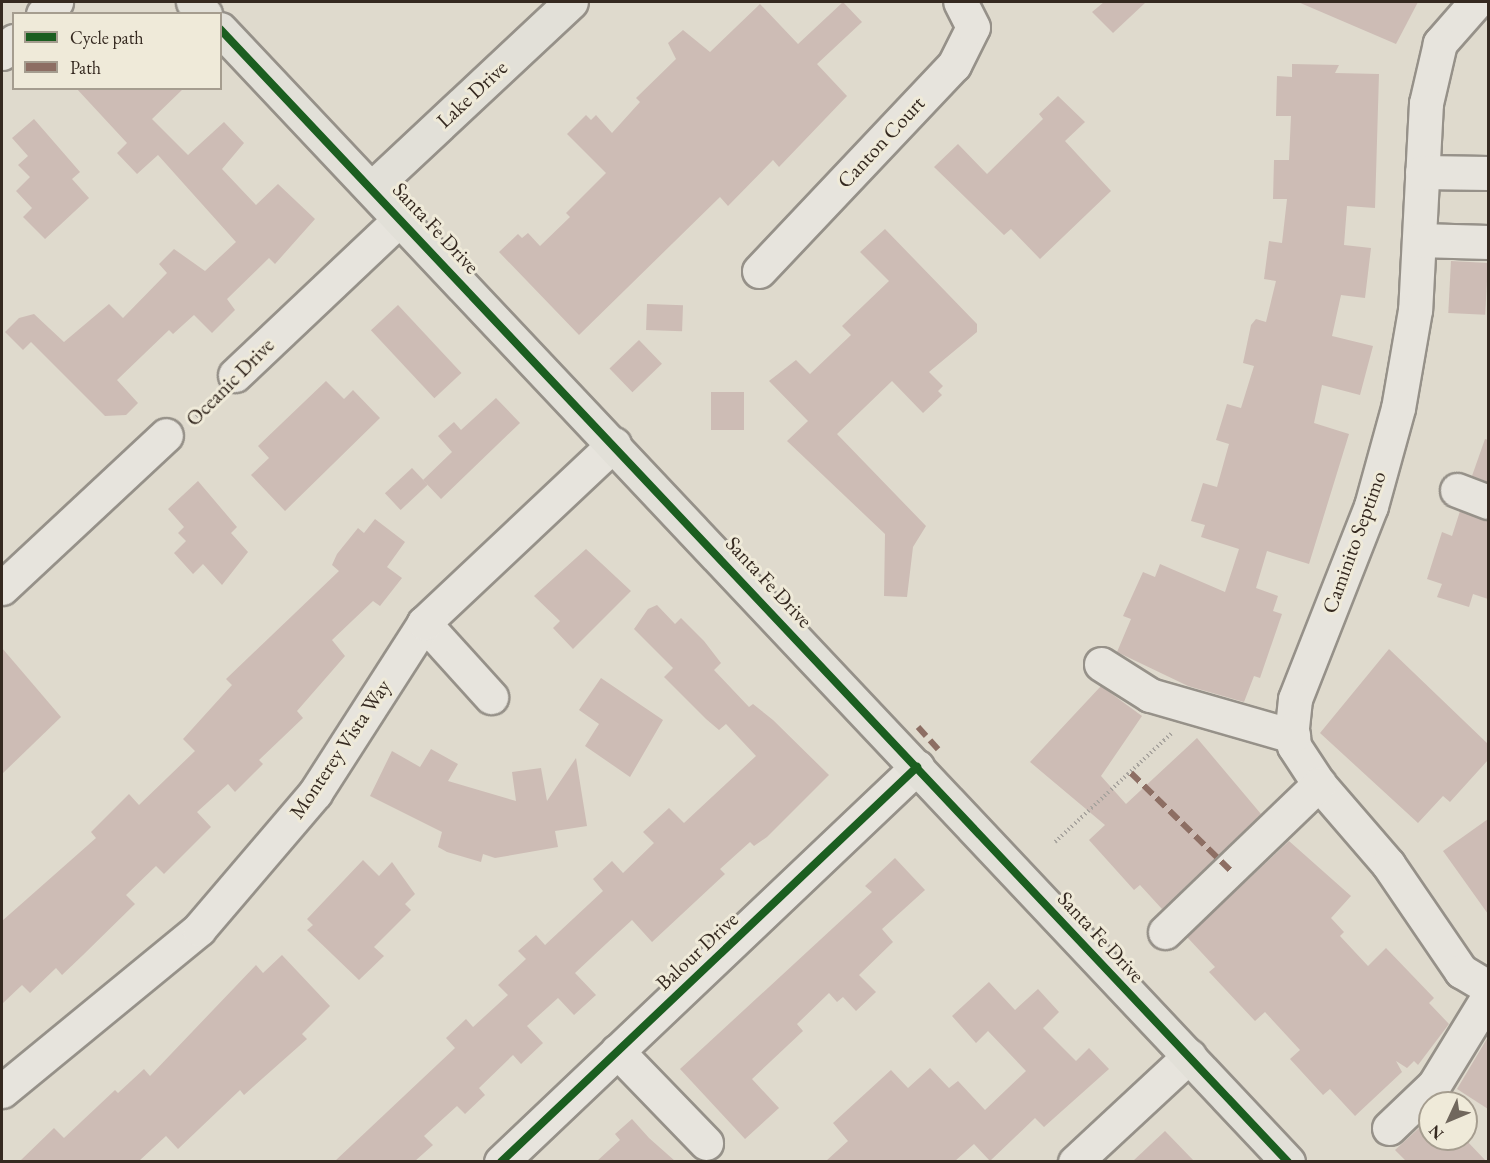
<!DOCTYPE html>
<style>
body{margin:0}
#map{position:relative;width:1490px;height:1163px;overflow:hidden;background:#dfdacd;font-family:"EB Garamond",serif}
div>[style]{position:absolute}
.building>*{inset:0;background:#cdbcb5;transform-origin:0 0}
.path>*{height:4px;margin-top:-2px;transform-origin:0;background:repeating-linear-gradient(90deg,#a8a49e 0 1.5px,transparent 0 4.5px)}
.roads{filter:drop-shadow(2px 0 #969189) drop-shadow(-2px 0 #969189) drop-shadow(0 2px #969189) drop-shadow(0 -2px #969189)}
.minor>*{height:33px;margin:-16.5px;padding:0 16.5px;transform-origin:16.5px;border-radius:16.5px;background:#e7e4dd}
.major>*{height:33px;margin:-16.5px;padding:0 16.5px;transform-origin:16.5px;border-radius:16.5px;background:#e2e0d8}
.quiet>*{height:6px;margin-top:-3px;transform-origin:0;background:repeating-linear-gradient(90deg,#8d6e63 0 12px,transparent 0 18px)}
.cycleway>*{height:8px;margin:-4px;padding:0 4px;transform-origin:4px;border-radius:4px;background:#1b5e20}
span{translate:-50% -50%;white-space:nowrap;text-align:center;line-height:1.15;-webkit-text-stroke:6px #efead9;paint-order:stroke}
.street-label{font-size:21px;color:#352920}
.frame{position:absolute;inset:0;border:3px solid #352920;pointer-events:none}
.legend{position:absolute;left:12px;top:12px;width:210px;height:78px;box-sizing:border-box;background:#efead9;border:2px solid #a59d8f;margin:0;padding:8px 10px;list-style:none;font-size:18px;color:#352920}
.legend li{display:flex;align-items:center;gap:12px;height:30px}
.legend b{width:30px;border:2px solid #a59d8f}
.north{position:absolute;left:1418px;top:1091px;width:60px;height:60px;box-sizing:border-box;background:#efead9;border:2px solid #a59d8f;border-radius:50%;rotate:226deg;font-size:16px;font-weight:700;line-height:24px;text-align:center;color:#352920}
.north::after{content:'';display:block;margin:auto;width:21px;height:27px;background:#70675d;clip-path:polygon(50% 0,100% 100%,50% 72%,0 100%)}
</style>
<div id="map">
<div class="building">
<i style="clip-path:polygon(843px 2px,862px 22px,817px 64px,847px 96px,779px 167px,773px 160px,728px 206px,720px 197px,579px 335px,499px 252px,518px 234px,522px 238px,528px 233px,540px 246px,570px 217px,566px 213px,606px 173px,567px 134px,586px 115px,591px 120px,596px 115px,612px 133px,640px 102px,636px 98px,676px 59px,668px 43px,683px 30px,710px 52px,760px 4px,798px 44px)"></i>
<i style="clip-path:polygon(1104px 2px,1146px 2px,1113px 33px,1092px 12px)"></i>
<i style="clip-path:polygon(1298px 2px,1418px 2px,1396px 44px)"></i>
<i style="clip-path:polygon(1292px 64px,1339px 65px,1335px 73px,1379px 74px,1375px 208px,1347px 206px,1344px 245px,1371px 248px,1365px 298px,1341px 295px,1332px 336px,1373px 346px,1360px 395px,1322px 385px,1314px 423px,1349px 434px,1309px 564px,1267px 551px,1256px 588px,1278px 596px,1273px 611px,1282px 614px,1260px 678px,1254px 676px,1244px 702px,1188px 686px,1117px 652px,1131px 619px,1123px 616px,1143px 572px,1155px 577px,1160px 564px,1225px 592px,1239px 549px,1201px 537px,1205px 525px,1191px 521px,1203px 483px,1217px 487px,1229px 444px,1216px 440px,1227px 404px,1241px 408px,1254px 366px,1243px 363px,1251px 325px,1256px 319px,1266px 322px,1276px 281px,1264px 279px,1269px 241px,1282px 243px,1287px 199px,1273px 199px,1274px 160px,1289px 160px,1291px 116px,1276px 116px,1277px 76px,1292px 77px)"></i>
<i style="clip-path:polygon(76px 88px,184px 88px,152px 119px,188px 155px,224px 122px,244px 143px,222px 169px,256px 205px,278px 184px,315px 219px,275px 264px,269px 258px,227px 299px,235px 310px,212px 333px,194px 315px,173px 334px,169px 330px,117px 380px,138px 403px,126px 415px,105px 416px,31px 342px,23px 350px,5px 332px,19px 318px,34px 314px,64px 342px,109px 304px,123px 318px,167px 273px,159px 264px,174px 249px,205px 271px,236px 242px,158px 155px,137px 174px,117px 153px,127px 143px)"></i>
<i style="clip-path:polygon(1058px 96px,1085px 122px,1065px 141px,1111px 191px,1040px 259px,1011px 229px,1004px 235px,934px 167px,958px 144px,987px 174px,1043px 119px,1039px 114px)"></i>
<i style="clip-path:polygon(34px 119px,80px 172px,72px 179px,89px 198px,45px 239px,23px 217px,32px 208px,16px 191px,30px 177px,18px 165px,28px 156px,12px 138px)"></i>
<i style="clip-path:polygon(885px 229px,977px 324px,977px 332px,929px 372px,943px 386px,938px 391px,942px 395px,923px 413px,892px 381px,837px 434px,926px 526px,913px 547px,907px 597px,884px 596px,885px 534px,787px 441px,808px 421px,769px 381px,796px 360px,810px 374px,851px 335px,842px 326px,889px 281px,860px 252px)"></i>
<i style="left:1451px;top:261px;width:37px;height:52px;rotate:3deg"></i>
<i style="left:647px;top:304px;width:36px;height:26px;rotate:2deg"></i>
<i style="left:398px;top:305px;width:93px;height:37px;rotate:47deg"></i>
<i style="left:639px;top:340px;width:33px;height:41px;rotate:46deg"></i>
<i style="clip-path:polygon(326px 381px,344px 399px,353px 390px,380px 418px,285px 511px,251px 475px,269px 458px,258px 446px)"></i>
<i style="left:711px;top:392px;width:33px;height:38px"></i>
<i style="clip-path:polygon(496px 398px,520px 423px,441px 499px,423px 480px,452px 452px,438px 436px,454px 422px,461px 430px)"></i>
<i style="clip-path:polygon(1485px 439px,1488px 440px,1488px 482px,1472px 476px)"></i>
<i style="left:412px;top:468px;width:23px;height:37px;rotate:47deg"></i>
<i style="clip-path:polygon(198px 481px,237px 527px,231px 533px,248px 552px,222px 585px,203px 564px,193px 574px,174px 553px,186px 541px,178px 533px,184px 527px,168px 509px)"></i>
<i style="clip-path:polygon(1460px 511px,1488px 520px,1488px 599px,1473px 594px,1469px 607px,1437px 597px,1442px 584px,1427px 579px,1442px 532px,1452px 536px)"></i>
<i style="clip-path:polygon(375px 519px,405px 542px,387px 567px,402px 578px,380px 606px,373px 601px,332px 640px,345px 656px,297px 711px,303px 718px,259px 760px,263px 764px,235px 792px,228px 784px,197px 812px,211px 827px,164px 874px,156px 866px,126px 895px,135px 904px,83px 955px,62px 975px,56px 968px,30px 993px,22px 985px,2px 1004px,2px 921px,96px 838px,91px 832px,129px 794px,139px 805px,195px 751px,183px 739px,232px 685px,226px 679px,339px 571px,332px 565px,337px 554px,358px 528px,364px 533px)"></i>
<i style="clip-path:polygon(586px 549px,631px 591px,573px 649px,553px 628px,560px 621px,534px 596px)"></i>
<i style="clip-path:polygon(657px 605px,675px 624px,681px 618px,704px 641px,721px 663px,714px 670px,749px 707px,753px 704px,773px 720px,829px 775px,767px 837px,754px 846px,750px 842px,720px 869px,725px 874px,652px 942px,632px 920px,607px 943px,575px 973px,596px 995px,574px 1015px,558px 998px,527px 1026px,543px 1043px,521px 1064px,513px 1055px,479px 1088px,485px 1095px,465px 1114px,457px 1106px,424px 1136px,433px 1145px,415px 1161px,335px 1161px,455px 1048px,446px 1038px,466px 1019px,473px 1027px,508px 995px,498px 985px,526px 959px,518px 951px,536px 935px,545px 945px,603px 891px,593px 879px,612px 861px,623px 873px,654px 843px,643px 832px,669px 808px,684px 823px,756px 756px,726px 724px,719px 730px,706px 719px,664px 677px,673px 668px,634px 629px,648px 609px)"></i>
<i style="clip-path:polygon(2px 648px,61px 717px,2px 774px)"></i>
<i style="clip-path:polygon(1389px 649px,1488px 744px,1488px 760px,1450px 802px,1443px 796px,1418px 823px,1320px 733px)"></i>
<i style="clip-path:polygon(601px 678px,663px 720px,630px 777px,585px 746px,599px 724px,579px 710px)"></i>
<i style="clip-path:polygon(1101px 686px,1142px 716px,1101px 776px,1126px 804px,1197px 738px,1261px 814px,1162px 909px,1140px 885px,1134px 890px,1089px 840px,1105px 825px,1030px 762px)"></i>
<i style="clip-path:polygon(431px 749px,458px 764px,448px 781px,516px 801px,512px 772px,541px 768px,547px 801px,576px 758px,587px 826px,555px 831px,558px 847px,495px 858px,483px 854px,481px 862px,447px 852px,438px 847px,442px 832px,370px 796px,392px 751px,420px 767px)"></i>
<i style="clip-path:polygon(1488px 819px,1488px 914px,1443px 851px)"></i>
<i style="clip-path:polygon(1289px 841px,1351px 896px,1331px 918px,1344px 932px,1340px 936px,1368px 966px,1386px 948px,1434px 998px,1429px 1003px,1449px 1024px,1418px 1065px,1414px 1061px,1407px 1068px,1396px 1061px,1402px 1072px,1355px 1116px,1330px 1089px,1323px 1095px,1290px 1059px,1300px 1050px,1265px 1012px,1255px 1021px,1209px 972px,1215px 967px,1187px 937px)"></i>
<i style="clip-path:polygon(895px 858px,925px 890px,882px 929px,893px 942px,859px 975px,876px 992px,856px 1011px,843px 997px,837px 1002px,829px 993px,797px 1024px,803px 1031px,752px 1079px,779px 1108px,745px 1139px,680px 1069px,872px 892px,865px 886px)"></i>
<i style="clip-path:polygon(363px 860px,379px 876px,392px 862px,415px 894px,405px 904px,411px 910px,374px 947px,384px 956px,359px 980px,307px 930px,313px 925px,307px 919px)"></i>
<i style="clip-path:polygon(282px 955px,330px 1006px,302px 1034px,307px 1039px,244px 1095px,240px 1090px,178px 1149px,166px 1136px,139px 1161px,20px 1161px,54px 1128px,64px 1138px,115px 1090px,118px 1093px,144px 1069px,150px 1076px,256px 965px,263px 973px)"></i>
<i style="clip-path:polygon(989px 982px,1015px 1010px,1038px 989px,1059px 1012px,1043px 1028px,1076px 1061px,1089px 1048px,1109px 1069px,1044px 1127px,1035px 1118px,990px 1161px,974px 1144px,955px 1161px,826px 1161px,848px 1141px,833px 1123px,891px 1070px,908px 1088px,930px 1068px,949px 1088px,958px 1081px,985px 1110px,1026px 1071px,988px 1031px,976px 1043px,952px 1016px)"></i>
<i style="clip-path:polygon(1488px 1037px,1488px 1109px,1457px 1089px)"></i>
<i style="clip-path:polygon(1430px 1118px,1430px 1139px,1465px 1139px,1486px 1161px,1406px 1161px,1395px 1150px)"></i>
<i style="clip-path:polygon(632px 1119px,649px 1138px,675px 1161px,597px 1161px,620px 1140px,615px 1134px)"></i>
<i style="clip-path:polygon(1165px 1131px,1194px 1161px,1133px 1161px)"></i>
</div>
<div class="path">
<i style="left:190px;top:423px;width:37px;rotate:-44deg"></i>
<i style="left:1055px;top:842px;width:161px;rotate:-43deg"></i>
</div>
<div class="roads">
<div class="minor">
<i style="left:1476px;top:2px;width:55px;rotate:131.3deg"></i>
<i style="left:1440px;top:43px;width:62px;rotate:103.1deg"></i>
<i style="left:1426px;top:103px;width:207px;rotate:93deg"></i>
<i style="left:1415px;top:310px;width:99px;rotate:99.8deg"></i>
<i style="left:1398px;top:408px;width:102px;rotate:105.4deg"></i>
<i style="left:1371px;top:506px;width:207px;rotate:111.5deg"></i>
<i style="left:1295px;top:699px;width:30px;rotate:96deg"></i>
<i style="left:1292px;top:729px;width:17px;rotate:83deg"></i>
<i style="left:1294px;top:746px;width:45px;rotate:56.7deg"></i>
<i style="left:1319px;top:784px;width:106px;rotate:49.2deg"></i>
<i style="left:1388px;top:864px;width:130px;rotate:55.7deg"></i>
<i style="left:1461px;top:971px;width:31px;rotate:31deg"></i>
<i style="left:43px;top:14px;width:18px;rotate:-43deg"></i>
<i style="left:2px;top:53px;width:17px;rotate:-45deg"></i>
<i style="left:1422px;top:172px;width:66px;rotate:0.9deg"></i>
<i style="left:1419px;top:240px;width:69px;rotate:1.7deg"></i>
<i style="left:759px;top:271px;width:284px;rotate:-46.6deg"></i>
<i style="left:954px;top:65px;width:42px;rotate:-63.4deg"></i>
<i style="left:973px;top:27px;width:28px;rotate:-117deg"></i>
<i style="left:235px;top:375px;width:230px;rotate:-43.4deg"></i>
<i style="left:1457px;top:490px;width:33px;rotate:21deg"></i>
<i style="left:2px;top:588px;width:224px;rotate:-43deg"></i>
<i style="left:424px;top:623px;width:100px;rotate:47.8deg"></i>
<i style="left:1101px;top:664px;width:58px;rotate:32.3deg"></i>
<i style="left:1150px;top:695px;width:149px;rotate:16deg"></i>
<i style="left:1165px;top:932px;width:214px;rotate:-43.9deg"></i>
<i style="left:617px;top:1051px;width:128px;rotate:45.9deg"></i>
<i style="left:2px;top:1091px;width:255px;rotate:-39.4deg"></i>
<i style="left:199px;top:929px;width:179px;rotate:-49.5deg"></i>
<i style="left:315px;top:793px;width:202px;rotate:-57.3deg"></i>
<i style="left:424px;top:623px;width:261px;rotate:-43.3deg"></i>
<i style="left:1389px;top:1128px;width:62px;rotate:-43.7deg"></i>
<i style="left:1434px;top:1085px;width:103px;rotate:-58.5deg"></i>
<i style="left:501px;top:1162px;width:574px;rotate:-43.52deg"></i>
<i style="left:1075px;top:1162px;width:156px;rotate:-42.9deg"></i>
</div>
<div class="major">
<i style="left:193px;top:2px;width:17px;rotate:45deg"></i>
<i style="left:220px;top:29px;width:1557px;rotate:46.69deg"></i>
<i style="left:373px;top:187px;width:271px;rotate:-43.1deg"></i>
</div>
</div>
<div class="quiet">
<i style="left:918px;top:727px;width:30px;rotate:48deg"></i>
<i style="left:1131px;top:773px;width:139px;rotate:44.4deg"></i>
</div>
<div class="cycleway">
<i style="left:220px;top:29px;width:1557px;rotate:46.69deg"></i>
<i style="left:501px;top:1162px;width:574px;rotate:-43.52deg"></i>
</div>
<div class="street-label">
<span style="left:472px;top:94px;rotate:-43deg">Lake Drive</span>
<span style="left:881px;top:142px;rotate:-47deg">Canton Court</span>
<span style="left:436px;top:228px;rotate:47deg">Santa Fe Drive</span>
<span style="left:230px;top:382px;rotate:-45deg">Oceanic Drive</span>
<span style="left:1354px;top:542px;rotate:-70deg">Caminito Septimo</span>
<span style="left:769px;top:582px;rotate:47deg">Santa Fe Drive</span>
<span style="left:340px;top:749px;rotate:-56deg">Monterey Vista Way</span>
<span style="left:1101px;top:937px;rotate:47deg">Santa Fe Drive</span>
<span style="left:697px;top:951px;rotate:-43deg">Balour Drive</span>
</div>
<div class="frame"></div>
<ul class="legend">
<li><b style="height:8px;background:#1b5e20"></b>Cycle path</li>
<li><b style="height:8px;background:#8d6e63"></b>Path</li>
</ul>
<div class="north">N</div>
</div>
